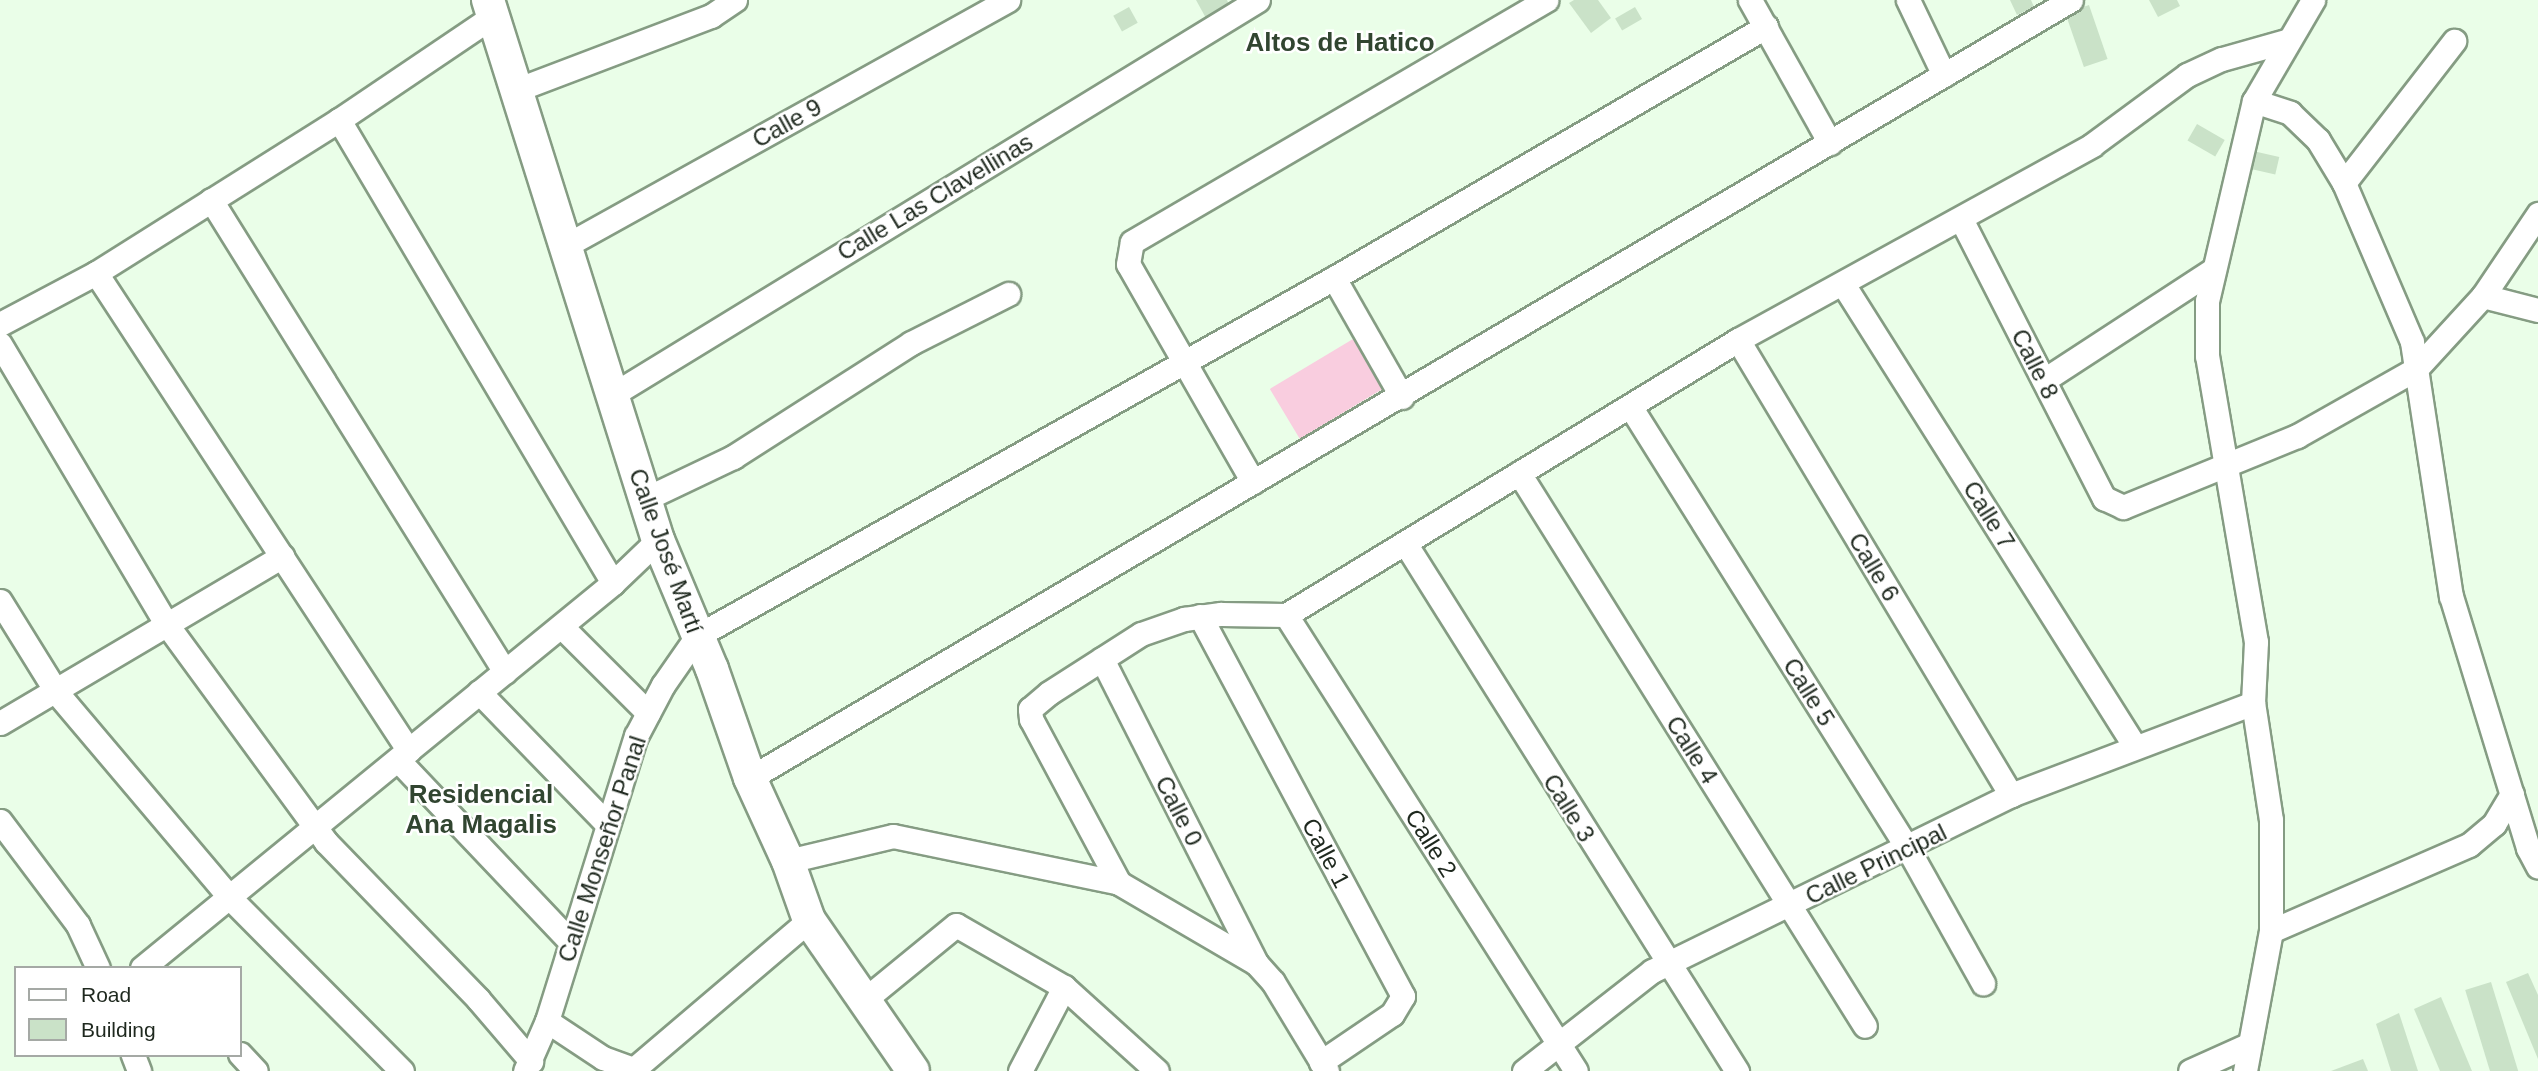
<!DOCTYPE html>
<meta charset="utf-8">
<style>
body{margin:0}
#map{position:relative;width:2538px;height:1071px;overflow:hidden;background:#eafee8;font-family:Helvetica,sans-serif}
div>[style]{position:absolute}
.green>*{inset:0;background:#f9cddf;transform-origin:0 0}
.building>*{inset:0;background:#cae2c8;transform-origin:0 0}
.roads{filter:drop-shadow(2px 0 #859c83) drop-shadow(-2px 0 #859c83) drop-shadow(0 2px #859c83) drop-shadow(0 -2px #859c83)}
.minor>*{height:23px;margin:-11.5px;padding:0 11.5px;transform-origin:11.5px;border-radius:11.5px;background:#fff}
.secondary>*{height:32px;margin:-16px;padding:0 16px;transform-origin:16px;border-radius:16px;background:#fff}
span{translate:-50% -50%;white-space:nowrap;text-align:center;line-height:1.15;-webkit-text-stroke:5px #fff;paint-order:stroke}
.street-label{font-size:24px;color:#1e281e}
.neighbourhood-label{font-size:26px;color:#314530;font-weight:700}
.legend{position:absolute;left:14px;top:966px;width:228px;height:91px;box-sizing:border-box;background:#fff;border:2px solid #a5a9a5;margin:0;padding:9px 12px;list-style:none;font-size:21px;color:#1e281e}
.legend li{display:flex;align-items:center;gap:14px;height:35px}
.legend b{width:35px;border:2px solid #a5a9a5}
</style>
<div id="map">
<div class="green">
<i style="left:1353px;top:339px;width:58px;height:97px;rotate:59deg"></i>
</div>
<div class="building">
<i style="clip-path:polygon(1196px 0,1227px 0,1230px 7px,1207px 20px)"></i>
<i style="clip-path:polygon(1574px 0,1598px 0,1611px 18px,1591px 33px,1569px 3px)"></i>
<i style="clip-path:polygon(2010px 0,2031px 0,2034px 7px,2017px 15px)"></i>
<i style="clip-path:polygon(2149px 0,2177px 0,2180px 6px,2158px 17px)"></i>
<i style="left:2089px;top:5px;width:57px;height:25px;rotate:71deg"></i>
<i style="left:1129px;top:7px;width:18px;height:18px;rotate:61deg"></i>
<i style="left:1635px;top:7px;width:14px;height:23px;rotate:60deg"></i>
<i style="left:2197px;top:124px;width:32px;height:19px;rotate:30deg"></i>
<i style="left:2253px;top:151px;width:27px;height:18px;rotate:13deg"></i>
<i style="clip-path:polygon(2528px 973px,2538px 995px,2538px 1059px,2506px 982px)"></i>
<i style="left:2491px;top:982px;width:93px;height:27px;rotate:73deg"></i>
<i style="clip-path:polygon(2441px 997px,2472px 1071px,2440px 1071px,2414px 1009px)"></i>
<i style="clip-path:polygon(2399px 1013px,2418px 1071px,2391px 1071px,2376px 1024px)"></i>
<i style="clip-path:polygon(2363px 1059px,2368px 1071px,2331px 1071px)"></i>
</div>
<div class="roads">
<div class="minor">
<i style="left:1750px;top:0;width:164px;rotate:60.8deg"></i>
<i style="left:1908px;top:0;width:83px;rotate:64.4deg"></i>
<i style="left:516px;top:90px;width:209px;rotate:-20.8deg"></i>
<i style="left:711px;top:16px;width:29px;rotate:-34deg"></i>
<i style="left:2254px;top:101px;width:38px;rotate:18deg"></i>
<i style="left:2290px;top:113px;width:39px;rotate:44deg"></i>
<i style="left:2318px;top:140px;width:50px;rotate:58.8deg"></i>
<i style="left:2344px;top:183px;width:173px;rotate:66.8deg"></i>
<i style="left:2412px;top:342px;width:257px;rotate:81.3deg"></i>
<i style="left:2451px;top:596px;width:264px;rotate:73deg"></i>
<i style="left:2528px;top:848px;width:21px;rotate:62deg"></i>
<i style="left:339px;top:120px;width:538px;rotate:59.38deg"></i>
<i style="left:2344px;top:183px;width:180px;rotate:-52.2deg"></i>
<i style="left:211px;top:200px;width:556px;rotate:58.08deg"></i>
<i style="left:1961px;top:219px;width:314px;rotate:62.9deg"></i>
<i style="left:2104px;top:498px;width:21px;rotate:25deg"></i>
<i style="left:2123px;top:507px;width:188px;rotate:-22.2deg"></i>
<i style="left:2297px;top:436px;width:137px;rotate:-29.4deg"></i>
<i style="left:2416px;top:369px;width:99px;rotate:-47.5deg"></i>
<i style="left:2483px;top:296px;width:99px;rotate:-56.1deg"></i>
<i style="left:565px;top:246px;width:507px;rotate:-29.04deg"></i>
<i style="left:96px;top:273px;width:571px;rotate:56.78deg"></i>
<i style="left:1334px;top:278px;width:137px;rotate:60.3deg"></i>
<i style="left:1843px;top:284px;width:545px;rotate:57.74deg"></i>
<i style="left:2483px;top:296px;width:57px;rotate:14.3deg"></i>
<i style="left:0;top:324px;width:109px;rotate:-28deg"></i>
<i style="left:96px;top:273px;width:287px;rotate:-32.2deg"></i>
<i style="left:339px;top:120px;width:186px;rotate:-34deg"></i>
<i style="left:1738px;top:340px;width:531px;rotate:59.04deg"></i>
<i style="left:0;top:344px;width:323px;rotate:59.3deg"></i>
<i style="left:165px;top:622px;width:273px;rotate:53.8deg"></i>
<i style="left:326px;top:842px;width:219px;rotate:45.9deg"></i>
<i style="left:478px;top:999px;width:82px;rotate:49.5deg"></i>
<i style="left:2044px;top:380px;width:202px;rotate:-33.1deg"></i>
<i style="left:612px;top:395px;width:757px;rotate:-31.44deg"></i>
<i style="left:1630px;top:406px;width:523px;rotate:57.89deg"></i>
<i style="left:1908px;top:849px;width:154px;rotate:60.8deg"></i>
<i style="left:1519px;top:473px;width:652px;rotate:57.97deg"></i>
<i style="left:1253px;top:482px;width:251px;rotate:-119.8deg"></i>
<i style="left:1128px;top:264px;width:22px;rotate:-80deg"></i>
<i style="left:1132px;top:242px;width:480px;rotate:-30.3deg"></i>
<i style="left:645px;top:499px;width:98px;rotate:-25.5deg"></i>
<i style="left:733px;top:457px;width:211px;rotate:-32.6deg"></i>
<i style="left:911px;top:343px;width:109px;rotate:-26.8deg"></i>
<i style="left:1405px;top:543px;width:624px;rotate:57.84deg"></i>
<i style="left:0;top:601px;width:108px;rotate:58.2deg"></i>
<i style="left:57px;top:693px;width:268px;rotate:49.8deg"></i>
<i style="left:230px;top:898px;width:244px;rotate:45.2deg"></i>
<i style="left:1286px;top:615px;width:540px;rotate:57.55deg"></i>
<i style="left:1200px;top:616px;width:431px;rotate:61.9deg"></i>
<i style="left:1403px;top:996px;width:21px;rotate:121deg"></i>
<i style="left:1392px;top:1014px;width:86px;rotate:145.9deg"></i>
<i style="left:561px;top:626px;width:123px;rotate:45deg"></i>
<i style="left:1102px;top:659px;width:341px;rotate:63.1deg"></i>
<i style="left:479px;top:692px;width:185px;rotate:45.9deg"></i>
<i style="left:0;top:723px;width:328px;rotate:-30.6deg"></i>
<i style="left:398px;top:760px;width:251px;rotate:46.5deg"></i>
<i style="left:750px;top:778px;width:1533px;rotate:-30.5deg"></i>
<i style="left:0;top:821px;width:130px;rotate:53.1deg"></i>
<i style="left:78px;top:925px;width:47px;rotate:65.1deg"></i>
<i style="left:788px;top:861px;width:108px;rotate:-13.4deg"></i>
<i style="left:893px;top:836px;width:231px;rotate:11.7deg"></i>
<i style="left:1119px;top:883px;width:159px;rotate:30.3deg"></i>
<i style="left:1256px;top:963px;width:25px;rotate:48deg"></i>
<i style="left:1273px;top:982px;width:104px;rotate:58.8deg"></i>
<i style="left:1119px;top:883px;width:186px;rotate:-118.2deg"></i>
<i style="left:1031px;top:719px;width:10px;rotate:-96deg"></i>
<i style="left:1030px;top:709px;width:25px;rotate:-40deg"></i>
<i style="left:1049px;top:693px;width:109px;rotate:-32.7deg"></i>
<i style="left:1141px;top:634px;width:46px;rotate:-19.2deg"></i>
<i style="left:1184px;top:619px;width:37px;rotate:-8deg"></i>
<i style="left:1221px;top:614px;width:65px;rotate:0.9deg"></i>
<i style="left:1286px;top:615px;width:529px;rotate:-31.32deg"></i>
<i style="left:1738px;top:340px;width:404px;rotate:-28.8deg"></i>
<i style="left:2092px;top:145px;width:118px;rotate:-36.4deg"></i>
<i style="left:2187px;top:75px;width:38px;rotate:-25deg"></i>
<i style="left:2222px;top:59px;width:66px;rotate:-15.7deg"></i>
<i style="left:2271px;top:931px;width:216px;rotate:-23.5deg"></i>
<i style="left:2469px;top:845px;width:33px;rotate:-40deg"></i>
<i style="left:2494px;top:824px;width:35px;rotate:-59deg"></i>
<i style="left:142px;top:968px;width:608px;rotate:-39.26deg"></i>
<i style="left:613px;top:583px;width:62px;rotate:-43.7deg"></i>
<i style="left:1064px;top:987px;width:125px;rotate:42.1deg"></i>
<i style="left:863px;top:1001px;width:120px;rotate:-39.3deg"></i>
<i style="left:956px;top:925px;width:125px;rotate:29.9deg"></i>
<i style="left:1064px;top:987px;width:95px;rotate:117.6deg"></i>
<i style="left:547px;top:1021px;width:67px;rotate:33.5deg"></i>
<i style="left:603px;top:1058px;width:33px;rotate:20deg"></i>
<i style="left:634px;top:1069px;width:230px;rotate:-40.4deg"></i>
<i style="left:240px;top:1054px;width:23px;rotate:47deg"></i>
<i style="left:133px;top:1055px;width:17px;rotate:69deg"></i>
<i style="left:525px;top:1071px;width:55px;rotate:-66.3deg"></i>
<i style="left:547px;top:1021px;width:299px;rotate:-72.7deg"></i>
<i style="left:636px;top:736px;width:58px;rotate:-62.1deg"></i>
<i style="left:663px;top:685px;width:60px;rotate:-55.2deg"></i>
<i style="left:697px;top:636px;width:731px;rotate:-29.34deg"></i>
<i style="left:1334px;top:278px;width:500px;rotate:-30.2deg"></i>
<i style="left:1524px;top:1071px;width:162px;rotate:-38deg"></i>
<i style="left:1652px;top:971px;width:400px;rotate:-26.1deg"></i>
<i style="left:2011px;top:795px;width:259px;rotate:-20.8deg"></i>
<i style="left:2190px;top:1071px;width:64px;rotate:-24.1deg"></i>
<i style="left:2245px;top:1071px;width:142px;rotate:-79.5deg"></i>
<i style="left:2271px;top:931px;width:111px;rotate:-90deg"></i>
<i style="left:2271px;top:820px;width:118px;rotate:-98.7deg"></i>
<i style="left:2253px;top:703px;width:61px;rotate:-87.2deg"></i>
<i style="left:2256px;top:642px;width:290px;rotate:-99.7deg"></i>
<i style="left:2207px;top:356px;width:55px;rotate:-90deg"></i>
<i style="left:2207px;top:301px;width:205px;rotate:-76.8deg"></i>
<i style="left:2254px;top:101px;width:117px;rotate:-59.7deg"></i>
</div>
<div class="secondary">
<i style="left:488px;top:0;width:566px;rotate:72.53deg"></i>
<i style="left:658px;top:540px;width:140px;rotate:67.3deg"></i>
<i style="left:712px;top:669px;width:115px;rotate:70.8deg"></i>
<i style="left:750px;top:778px;width:91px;rotate:65.4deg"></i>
<i style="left:788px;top:861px;width:63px;rotate:70.4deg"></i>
<i style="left:809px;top:920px;width:183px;rotate:55.4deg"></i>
</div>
</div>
<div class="street-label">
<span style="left:787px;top:123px;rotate:-29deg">Calle 9</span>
<span style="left:935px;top:197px;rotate:-31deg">Calle Las Clavellinas</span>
<span style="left:2035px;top:364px;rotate:63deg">Calle 8</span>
<span style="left:1989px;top:515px;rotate:58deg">Calle 7</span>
<span style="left:666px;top:551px;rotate:70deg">Calle José Martí</span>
<span style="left:1874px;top:567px;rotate:59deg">Calle 6</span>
<span style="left:1809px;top:692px;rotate:58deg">Calle 5</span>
<span style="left:1692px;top:750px;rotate:58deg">Calle 4</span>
<span style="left:1569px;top:808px;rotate:58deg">Calle 3</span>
<span style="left:1179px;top:811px;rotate:63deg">Calle 0</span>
<span style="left:1431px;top:843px;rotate:58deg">Calle 2</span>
<span style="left:602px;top:849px;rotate:-72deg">Calle Monseñor Panal</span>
<span style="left:1326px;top:853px;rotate:62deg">Calle 1</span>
<span style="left:1876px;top:864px;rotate:-26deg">Calle Principal</span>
</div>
<div class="neighbourhood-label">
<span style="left:1340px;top:43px">Altos de Hatico</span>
<span style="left:481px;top:810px">Residencial<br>Ana Magalis</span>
</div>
<ul class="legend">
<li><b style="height:9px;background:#fff"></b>Road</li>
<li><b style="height:19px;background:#cae2c8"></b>Building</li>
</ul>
</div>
